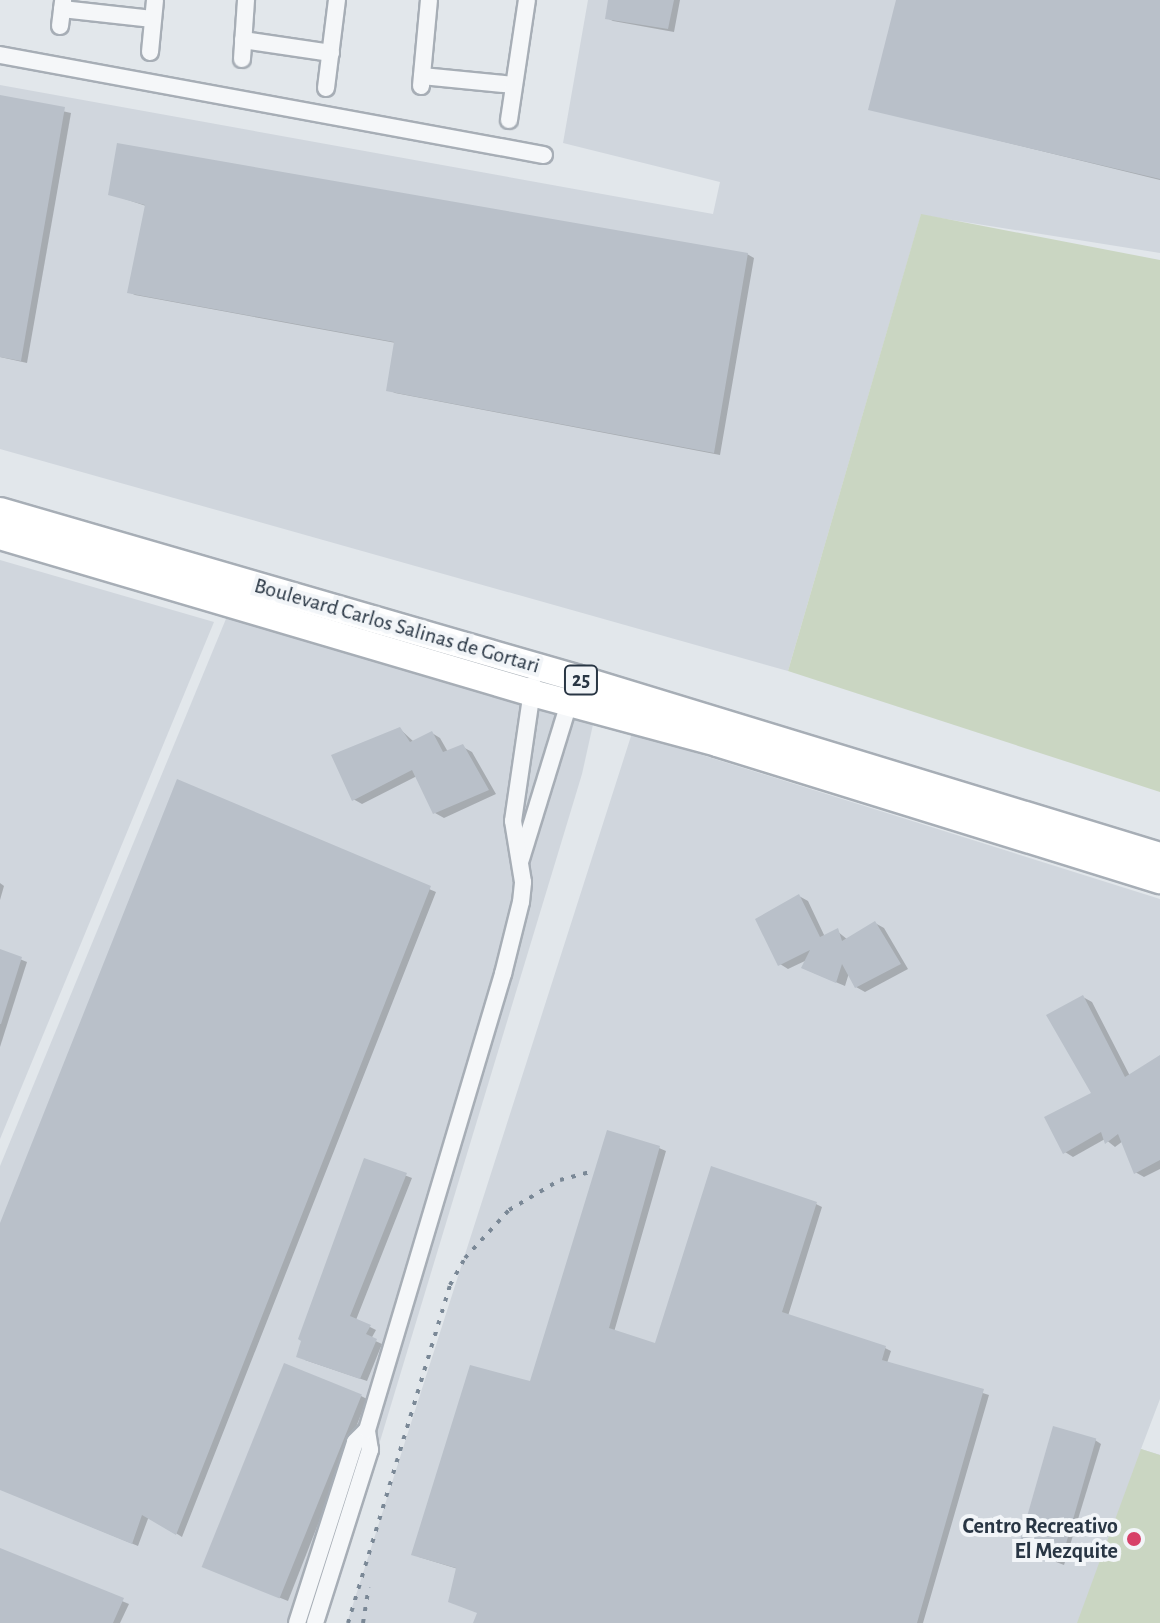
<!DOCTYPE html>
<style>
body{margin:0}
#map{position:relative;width:1160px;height:1623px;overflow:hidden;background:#e2e7eb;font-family:"Alegreya Sans",sans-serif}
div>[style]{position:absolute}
.built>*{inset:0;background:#d0d6dd}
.green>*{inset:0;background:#cad6c2}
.shadow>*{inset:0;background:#0003}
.building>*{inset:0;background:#b9c0c9;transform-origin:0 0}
.roads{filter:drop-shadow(2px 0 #a7aeb6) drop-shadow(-2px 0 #a7aeb6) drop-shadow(0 2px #a7aeb6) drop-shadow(0 -2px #a7aeb6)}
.street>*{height:16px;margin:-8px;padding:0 8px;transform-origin:8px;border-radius:8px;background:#f5f7f9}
.primary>*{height:26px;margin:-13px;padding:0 13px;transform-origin:13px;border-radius:13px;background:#fff}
.rail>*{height:4px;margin-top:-2px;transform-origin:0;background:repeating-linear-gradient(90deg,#7a8896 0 4px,transparent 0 12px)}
.dots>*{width:22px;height:22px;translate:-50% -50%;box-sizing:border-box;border:4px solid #f2f5f8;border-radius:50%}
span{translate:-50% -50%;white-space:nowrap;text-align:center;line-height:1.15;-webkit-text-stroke:8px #f2f5f8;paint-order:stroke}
.shield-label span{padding:2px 6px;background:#f2f5f8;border:2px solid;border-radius:6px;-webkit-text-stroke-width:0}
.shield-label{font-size:20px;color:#293644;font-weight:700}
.street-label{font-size:22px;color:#293644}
.poi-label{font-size:22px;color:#293644;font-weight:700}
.right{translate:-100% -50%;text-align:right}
</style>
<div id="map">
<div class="built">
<i style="clip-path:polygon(588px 0,1160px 0,1160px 253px,921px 215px,788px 671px,0 449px,0 85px,713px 214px,720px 182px,563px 143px)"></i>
<i style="clip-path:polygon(0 560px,214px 622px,0 1139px)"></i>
<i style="clip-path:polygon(228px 614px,594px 720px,582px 774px,325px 1623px,0 1623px,0 1166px)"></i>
<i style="clip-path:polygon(632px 733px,1160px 899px,1160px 1399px,1141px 1449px,1160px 1455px,1160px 1623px,347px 1623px)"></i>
</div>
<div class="green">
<i style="clip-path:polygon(921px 214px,1160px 260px,1160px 792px,788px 671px)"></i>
<i style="clip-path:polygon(1141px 1449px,1160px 1455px,1160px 1623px,1077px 1623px)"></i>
</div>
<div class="shadow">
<i style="clip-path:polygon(610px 0,680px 0,674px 32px,613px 21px,607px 18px)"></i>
<i style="clip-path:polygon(898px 0,1160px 0,1160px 180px,870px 109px)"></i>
<i style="clip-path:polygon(0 97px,71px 113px,27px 363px,0 357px)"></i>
<i style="clip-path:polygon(110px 194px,747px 254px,754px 258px,720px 455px,395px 393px,389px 390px,396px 343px,135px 295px,129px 292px,146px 206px)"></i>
<i style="clip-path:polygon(400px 729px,414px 742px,432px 733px,440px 738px,448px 752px,463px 747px,472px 752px,496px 794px,444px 818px,435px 813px,417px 776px,362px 804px,353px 799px)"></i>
<i style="clip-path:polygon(178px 781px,436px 892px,182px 1537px,149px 1516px,138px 1546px,0 1489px,0 1229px)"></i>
<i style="clip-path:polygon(0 883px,4px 886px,0 900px)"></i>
<i style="clip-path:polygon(799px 896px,808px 901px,825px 937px,837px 931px,848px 940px,875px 923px,884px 928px,908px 969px,865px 992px,856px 987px,849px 973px,845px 986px,812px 972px,807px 960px,788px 969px,780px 964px)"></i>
<i style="clip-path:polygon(0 951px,27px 962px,0 1047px)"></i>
<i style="clip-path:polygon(1083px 997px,1092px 1002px,1130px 1076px,1160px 1058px,1160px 1169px,1144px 1177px,1135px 1172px,1123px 1141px,1115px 1147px,1105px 1139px,1073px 1157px,1065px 1152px,1094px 1094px)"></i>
<i style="clip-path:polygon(659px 1148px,666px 1151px,614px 1332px,656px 1346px,816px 1204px,822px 1207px,788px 1316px,885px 1348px,891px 1351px,887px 1363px,989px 1395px,923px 1623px,476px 1623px,479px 1613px,458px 1569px,419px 1557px,531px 1383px)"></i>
<i style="clip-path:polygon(365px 1160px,412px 1178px,356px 1320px,376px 1330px,371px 1339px,382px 1344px,367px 1381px,305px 1360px)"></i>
<i style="clip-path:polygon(361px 1396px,367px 1399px,288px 1601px,212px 1570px)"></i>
<i style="clip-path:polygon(1095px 1440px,1101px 1444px,1064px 1565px,1019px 1548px)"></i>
<i style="clip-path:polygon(0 1550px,129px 1604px,120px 1623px,0 1623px)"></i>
</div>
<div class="building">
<i style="clip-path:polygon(608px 0,674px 0,668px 29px,605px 19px)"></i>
<i style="clip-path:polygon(896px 0,1160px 0,1160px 179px,868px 110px)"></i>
<i style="clip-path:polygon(0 95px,65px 107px,21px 361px,0 357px)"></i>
<i style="clip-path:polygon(117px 143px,748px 253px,714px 453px,386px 391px,394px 342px,127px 293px,145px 205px,108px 195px)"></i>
<i style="clip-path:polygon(400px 727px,410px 742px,432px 731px,443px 752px,463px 744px,489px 790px,433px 814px,412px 770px,352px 801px,331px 755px)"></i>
<i style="clip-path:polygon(177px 779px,431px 886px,176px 1535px,142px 1515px,132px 1544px,0 1490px,0 1223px)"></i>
<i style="clip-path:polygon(799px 894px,820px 937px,838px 928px,842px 941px,875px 921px,901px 964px,855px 988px,842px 964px,836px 983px,801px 968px,810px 950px,778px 966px,755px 919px)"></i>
<i style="clip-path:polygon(0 949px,22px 957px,1px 1024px,0 1024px)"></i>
<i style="clip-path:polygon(1083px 995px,1125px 1077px,1160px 1055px,1160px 1160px,1134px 1174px,1118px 1134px,1105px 1144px,1101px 1132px,1063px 1154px,1044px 1117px,1091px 1093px,1046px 1015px)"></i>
<i style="clip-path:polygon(607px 1130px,660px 1146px,609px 1328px,655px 1343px,711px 1166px,817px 1202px,782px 1312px,886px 1346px,882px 1360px,984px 1389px,917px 1623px,473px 1623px,477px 1613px,448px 1602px,456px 1568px,411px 1555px,470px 1365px,530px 1381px)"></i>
<i style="clip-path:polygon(364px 1158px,407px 1173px,350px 1316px,371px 1325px,366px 1334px,377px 1339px,360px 1379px,296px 1357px,301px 1341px,298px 1339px)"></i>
<i style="left:284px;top:1363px;width:84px;height:220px;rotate:22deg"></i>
<i style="left:1053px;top:1426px;width:45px;height:128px;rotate:16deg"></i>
<i style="clip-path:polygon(0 1548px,124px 1598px,113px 1623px,0 1623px)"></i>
</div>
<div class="roads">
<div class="street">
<i style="left:62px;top:9px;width:91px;rotate:6.3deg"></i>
<i style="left:60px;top:26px;width:26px;rotate:-83deg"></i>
<i style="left:243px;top:40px;width:89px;rotate:8.4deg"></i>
<i style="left:150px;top:52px;width:52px;rotate:-84.5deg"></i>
<i style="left:0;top:55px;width:553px;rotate:10.42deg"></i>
<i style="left:242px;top:59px;width:59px;rotate:-86.1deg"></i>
<i style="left:422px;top:76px;width:91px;rotate:5.6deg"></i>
<i style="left:421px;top:86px;width:86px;rotate:-84.7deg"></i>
<i style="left:326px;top:88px;width:89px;rotate:-82.9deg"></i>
<i style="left:509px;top:120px;width:121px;rotate:-81.5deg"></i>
<i style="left:521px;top:859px;width:170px;rotate:-72.9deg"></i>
<i style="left:297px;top:1623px;width:190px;rotate:-72.2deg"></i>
<i style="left:355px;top:1442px;width:17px;rotate:-45deg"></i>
<i style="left:315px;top:1623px;width:182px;rotate:-72.4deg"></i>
<i style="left:370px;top:1450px;width:20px;rotate:-99deg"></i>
<i style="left:367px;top:1430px;width:476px;rotate:-73.4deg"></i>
<i style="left:503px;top:974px;width:74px;rotate:-76deg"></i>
<i style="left:521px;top:902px;width:20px;rotate:-84deg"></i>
<i style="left:523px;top:882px;width:62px;rotate:-99.3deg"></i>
<i style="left:513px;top:821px;width:138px;rotate:-81.7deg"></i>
</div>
<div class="primary">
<i style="left:0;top:511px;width:600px;rotate:16.17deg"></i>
<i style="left:576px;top:678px;width:611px;rotate:16.95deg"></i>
<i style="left:0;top:536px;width:555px;rotate:16.44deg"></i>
<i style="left:532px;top:693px;width:192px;rotate:15.1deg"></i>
<i style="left:717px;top:743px;width:464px;rotate:17.2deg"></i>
</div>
</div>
<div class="rail">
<i style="left:348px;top:1623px;width:353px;rotate:-73.2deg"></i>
<i style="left:450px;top:1285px;width:31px;rotate:-61deg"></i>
<i style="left:465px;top:1258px;width:65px;rotate:-47.5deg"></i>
<i style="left:509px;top:1210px;width:59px;rotate:-30.5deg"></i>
<i style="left:560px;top:1180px;width:30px;rotate:-15deg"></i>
<i style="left:363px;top:1623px;width:36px;rotate:-81deg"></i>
</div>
<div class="dots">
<i style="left:1134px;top:1539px;background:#d74068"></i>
</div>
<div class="shield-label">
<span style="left:581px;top:680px">25</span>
</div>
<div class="street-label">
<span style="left:397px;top:626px;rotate:16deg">Boulevard Carlos Salinas de Gortari</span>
</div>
<div class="poi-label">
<span class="right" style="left:1118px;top:1539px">Centro Recreativo<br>El Mezquite</span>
</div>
</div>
